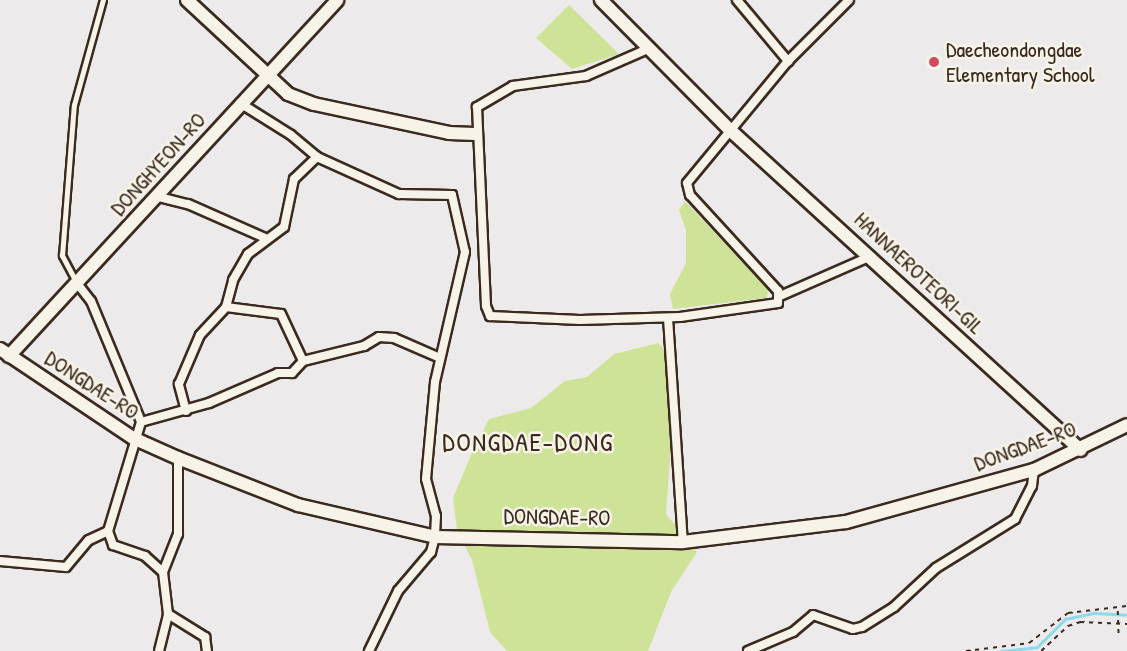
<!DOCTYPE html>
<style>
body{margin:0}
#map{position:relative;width:1127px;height:651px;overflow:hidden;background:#edeaeb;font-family:"Patrick Hand",sans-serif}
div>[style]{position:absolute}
.green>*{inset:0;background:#cfe398}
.stream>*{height:3px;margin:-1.5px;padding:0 1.5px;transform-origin:1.5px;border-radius:1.5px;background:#8cdbea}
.path>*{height:1.5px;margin-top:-0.75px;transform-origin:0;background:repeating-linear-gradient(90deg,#3b2a1e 0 4.5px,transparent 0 9px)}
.roads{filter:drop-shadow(2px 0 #3b2a1e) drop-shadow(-2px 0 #3b2a1e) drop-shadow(0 2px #3b2a1e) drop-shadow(0 -2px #3b2a1e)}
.lane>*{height:4.5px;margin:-2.25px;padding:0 2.25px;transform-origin:2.25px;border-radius:2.25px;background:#f7f3e8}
.street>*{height:8px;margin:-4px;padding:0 4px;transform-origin:4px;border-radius:4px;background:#f7f3e8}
.secondary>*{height:12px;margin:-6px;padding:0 6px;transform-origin:6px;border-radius:6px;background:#f7f3e8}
.dots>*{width:16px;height:16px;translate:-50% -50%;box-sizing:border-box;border:3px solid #f7f3e8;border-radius:50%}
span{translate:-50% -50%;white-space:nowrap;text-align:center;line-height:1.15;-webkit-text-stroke:5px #f7f3e8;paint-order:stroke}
.poi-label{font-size:22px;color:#3b2a1e}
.left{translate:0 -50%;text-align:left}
.street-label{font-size:22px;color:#3b2a1e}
.quarter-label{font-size:26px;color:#3b2a1e;letter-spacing:1.5px}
</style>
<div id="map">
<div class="green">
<i style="clip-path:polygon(569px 5px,619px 54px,572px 69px,536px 38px)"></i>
<i style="clip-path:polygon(685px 201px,768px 289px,767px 298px,673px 309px,670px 294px,686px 263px,686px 230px,679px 210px)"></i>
<i style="clip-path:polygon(658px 343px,677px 363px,666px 514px,697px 552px,671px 592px,648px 651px,507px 651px,490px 632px,472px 560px,457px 531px,453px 498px,471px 455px,489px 419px,531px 408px,565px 381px,587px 377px,614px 354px)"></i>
</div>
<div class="stream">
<i style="left:1001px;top:651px;width:36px;rotate:-6deg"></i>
<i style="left:1037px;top:647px;width:40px;rotate:-45deg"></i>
<i style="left:1065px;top:619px;width:30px;rotate:-12deg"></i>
<i style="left:1094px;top:613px;width:33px;rotate:3deg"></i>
</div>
<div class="path">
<i style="left:1118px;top:611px;width:23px;rotate:88deg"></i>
<i style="left:966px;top:651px;width:64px;rotate:-7.2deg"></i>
<i style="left:1029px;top:643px;width:49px;rotate:-37.6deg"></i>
<i style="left:1068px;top:613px;width:59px;rotate:-6.8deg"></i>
<i style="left:1041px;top:651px;width:37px;rotate:-43deg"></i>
<i style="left:1068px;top:626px;width:13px;rotate:-18deg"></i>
<i style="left:1080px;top:622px;width:47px;rotate:2.4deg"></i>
</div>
<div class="roads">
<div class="lane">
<i style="left:76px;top:282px;width:30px;rotate:-118deg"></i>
<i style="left:62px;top:256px;width:151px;rotate:-85.5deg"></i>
<i style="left:74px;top:105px;width:109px;rotate:-74.6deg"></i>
</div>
<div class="street">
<i style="left:737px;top:0;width:80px;rotate:50.1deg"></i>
<i style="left:650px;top:48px;width:70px;rotate:156.4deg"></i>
<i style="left:586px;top:76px;width:74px;rotate:172.2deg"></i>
<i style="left:513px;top:86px;width:42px;rotate:149.7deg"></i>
<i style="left:477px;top:107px;width:199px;rotate:87.4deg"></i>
<i style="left:486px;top:306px;width:11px;rotate:68deg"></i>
<i style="left:490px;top:316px;width:90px;rotate:2.5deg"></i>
<i style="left:580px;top:320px;width:100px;rotate:-1.7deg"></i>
<i style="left:680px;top:317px;width:99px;rotate:-8.1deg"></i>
<i style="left:778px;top:303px;width:12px;rotate:-90deg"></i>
<i style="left:778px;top:291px;width:130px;rotate:-132.5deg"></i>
<i style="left:690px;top:195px;width:12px;rotate:-104deg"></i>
<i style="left:687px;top:183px;width:158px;rotate:-50.4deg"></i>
<i style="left:788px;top:61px;width:86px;rotate:-45deg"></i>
<i style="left:240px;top:103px;width:60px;rotate:32.1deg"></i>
<i style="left:291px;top:135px;width:34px;rotate:40deg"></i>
<i style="left:317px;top:157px;width:90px;rotate:24.3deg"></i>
<i style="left:399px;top:194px;width:53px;rotate:1.1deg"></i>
<i style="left:452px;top:195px;width:58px;rotate:77.2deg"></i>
<i style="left:465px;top:252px;width:133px;rotate:103deg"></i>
<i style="left:435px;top:382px;width:97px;rotate:95.3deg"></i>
<i style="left:426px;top:479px;width:38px;rotate:75deg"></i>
<i style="left:436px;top:516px;width:21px;rotate:93deg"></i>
<i style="left:435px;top:537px;width:16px;rotate:105deg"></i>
<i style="left:431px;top:552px;width:51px;rotate:130.2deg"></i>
<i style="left:398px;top:591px;width:67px;rotate:115.8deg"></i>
<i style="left:159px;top:197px;width:30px;rotate:14deg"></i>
<i style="left:188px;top:204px;width:84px;rotate:23.8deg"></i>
<i style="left:76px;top:282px;width:24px;rotate:52deg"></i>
<i style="left:91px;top:301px;width:131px;rotate:67.5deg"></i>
<i style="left:141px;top:422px;width:114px;rotate:106.8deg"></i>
<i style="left:108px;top:531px;width:15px;rotate:70deg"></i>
<i style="left:113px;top:545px;width:34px;rotate:19deg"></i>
<i style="left:145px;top:556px;width:24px;rotate:42deg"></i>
<i style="left:780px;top:296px;width:99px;rotate:-23.7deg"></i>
<i style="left:226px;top:307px;width:55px;rotate:7.3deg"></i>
<i style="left:281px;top:314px;width:52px;rotate:64.9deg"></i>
<i style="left:668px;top:318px;width:225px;rotate:86.2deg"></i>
<i style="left:186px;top:411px;width:28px;rotate:-105deg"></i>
<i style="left:179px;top:384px;width:53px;rotate:-66.8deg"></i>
<i style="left:200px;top:335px;width:38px;rotate:-47deg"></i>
<i style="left:226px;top:307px;width:28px;rotate:-75deg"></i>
<i style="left:233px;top:280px;width:30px;rotate:-60deg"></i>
<i style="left:248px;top:254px;width:45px;rotate:-36.9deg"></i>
<i style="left:284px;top:227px;width:49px;rotate:-78.2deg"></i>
<i style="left:294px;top:179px;width:32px;rotate:-44deg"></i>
<i style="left:141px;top:422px;width:71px;rotate:-15.6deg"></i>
<i style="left:209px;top:403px;width:75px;rotate:-23.5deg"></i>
<i style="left:278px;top:373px;width:14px"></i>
<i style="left:292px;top:373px;width:16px;rotate:-47deg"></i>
<i style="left:303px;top:361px;width:63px;rotate:-13.8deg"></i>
<i style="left:364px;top:346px;width:17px;rotate:-31deg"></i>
<i style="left:379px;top:337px;width:15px;rotate:4deg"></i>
<i style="left:394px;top:338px;width:48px;rotate:23.4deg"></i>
<i style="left:0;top:561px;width:66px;rotate:5.2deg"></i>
<i style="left:66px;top:567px;width:35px;rotate:-50deg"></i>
<i style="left:89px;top:540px;width:21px;rotate:-25deg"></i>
<i style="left:168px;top:614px;width:44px;rotate:31.9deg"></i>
<i style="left:205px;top:637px;width:14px;rotate:82deg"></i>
<i style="left:159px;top:651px;width:38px;rotate:-76deg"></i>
<i style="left:168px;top:614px;width:42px;rotate:-96.8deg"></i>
<i style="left:163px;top:572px;width:41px;rotate:-68.5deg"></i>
<i style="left:178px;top:534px;width:76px;rotate:-90deg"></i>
<i style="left:748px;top:651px;width:49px;rotate:-22.9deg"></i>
<i style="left:793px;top:632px;width:26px;rotate:-40deg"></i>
<i style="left:813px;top:615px;width:42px;rotate:19.3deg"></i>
<i style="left:853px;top:629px;width:9px;rotate:-13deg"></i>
<i style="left:862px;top:627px;width:38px;rotate:-32deg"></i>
<i style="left:894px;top:607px;width:57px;rotate:-42.9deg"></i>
<i style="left:936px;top:568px;width:93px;rotate:-31.8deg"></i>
<i style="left:1015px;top:519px;width:37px;rotate:-63deg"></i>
<i style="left:1032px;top:486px;width:16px;rotate:-83deg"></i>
</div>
<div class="secondary">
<i style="left:187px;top:0;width:138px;rotate:42.9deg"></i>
<i style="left:288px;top:94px;width:28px;rotate:21deg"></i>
<i style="left:314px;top:104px;width:138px;rotate:12.1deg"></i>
<i style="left:449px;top:133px;width:26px;rotate:2deg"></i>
<i style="left:601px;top:0;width:182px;rotate:45.2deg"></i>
<i style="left:729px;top:129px;width:476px;rotate:42.4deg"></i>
<i style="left:0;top:349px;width:160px;rotate:33.8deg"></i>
<i style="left:133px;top:438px;width:49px;rotate:24deg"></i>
<i style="left:178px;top:458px;width:129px;rotate:21.4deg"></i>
<i style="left:298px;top:505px;width:141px;rotate:13.1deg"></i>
<i style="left:435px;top:537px;width:248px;rotate:1.2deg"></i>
<i style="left:683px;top:542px;width:164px;rotate:-7deg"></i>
<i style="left:846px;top:522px;width:195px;rotate:-15.5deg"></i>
<i style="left:1034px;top:470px;width:103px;rotate:-25.8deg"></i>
<i style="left:9px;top:356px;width:484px;rotate:-47.3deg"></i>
</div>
</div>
<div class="dots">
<i style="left:934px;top:62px;background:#d1495b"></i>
</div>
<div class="poi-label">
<span class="left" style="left:946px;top:62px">Daecheondongdae<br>Elementary School</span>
</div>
<div class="street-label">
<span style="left:158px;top:164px;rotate:-48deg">DONGHYEON-RO</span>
<span style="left:919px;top:273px;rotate:43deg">HANNAEROTEORI-GIL</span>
<span style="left:92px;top:385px;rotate:33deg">DONGDAE-RO</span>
<span style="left:1025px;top:446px;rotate:-20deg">DONGDAE-RO</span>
<span style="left:557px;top:517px;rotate:1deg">DONGDAE-RO</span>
</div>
<div class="quarter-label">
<span style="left:528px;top:442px">DONGDAE-DONG</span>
</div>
</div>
